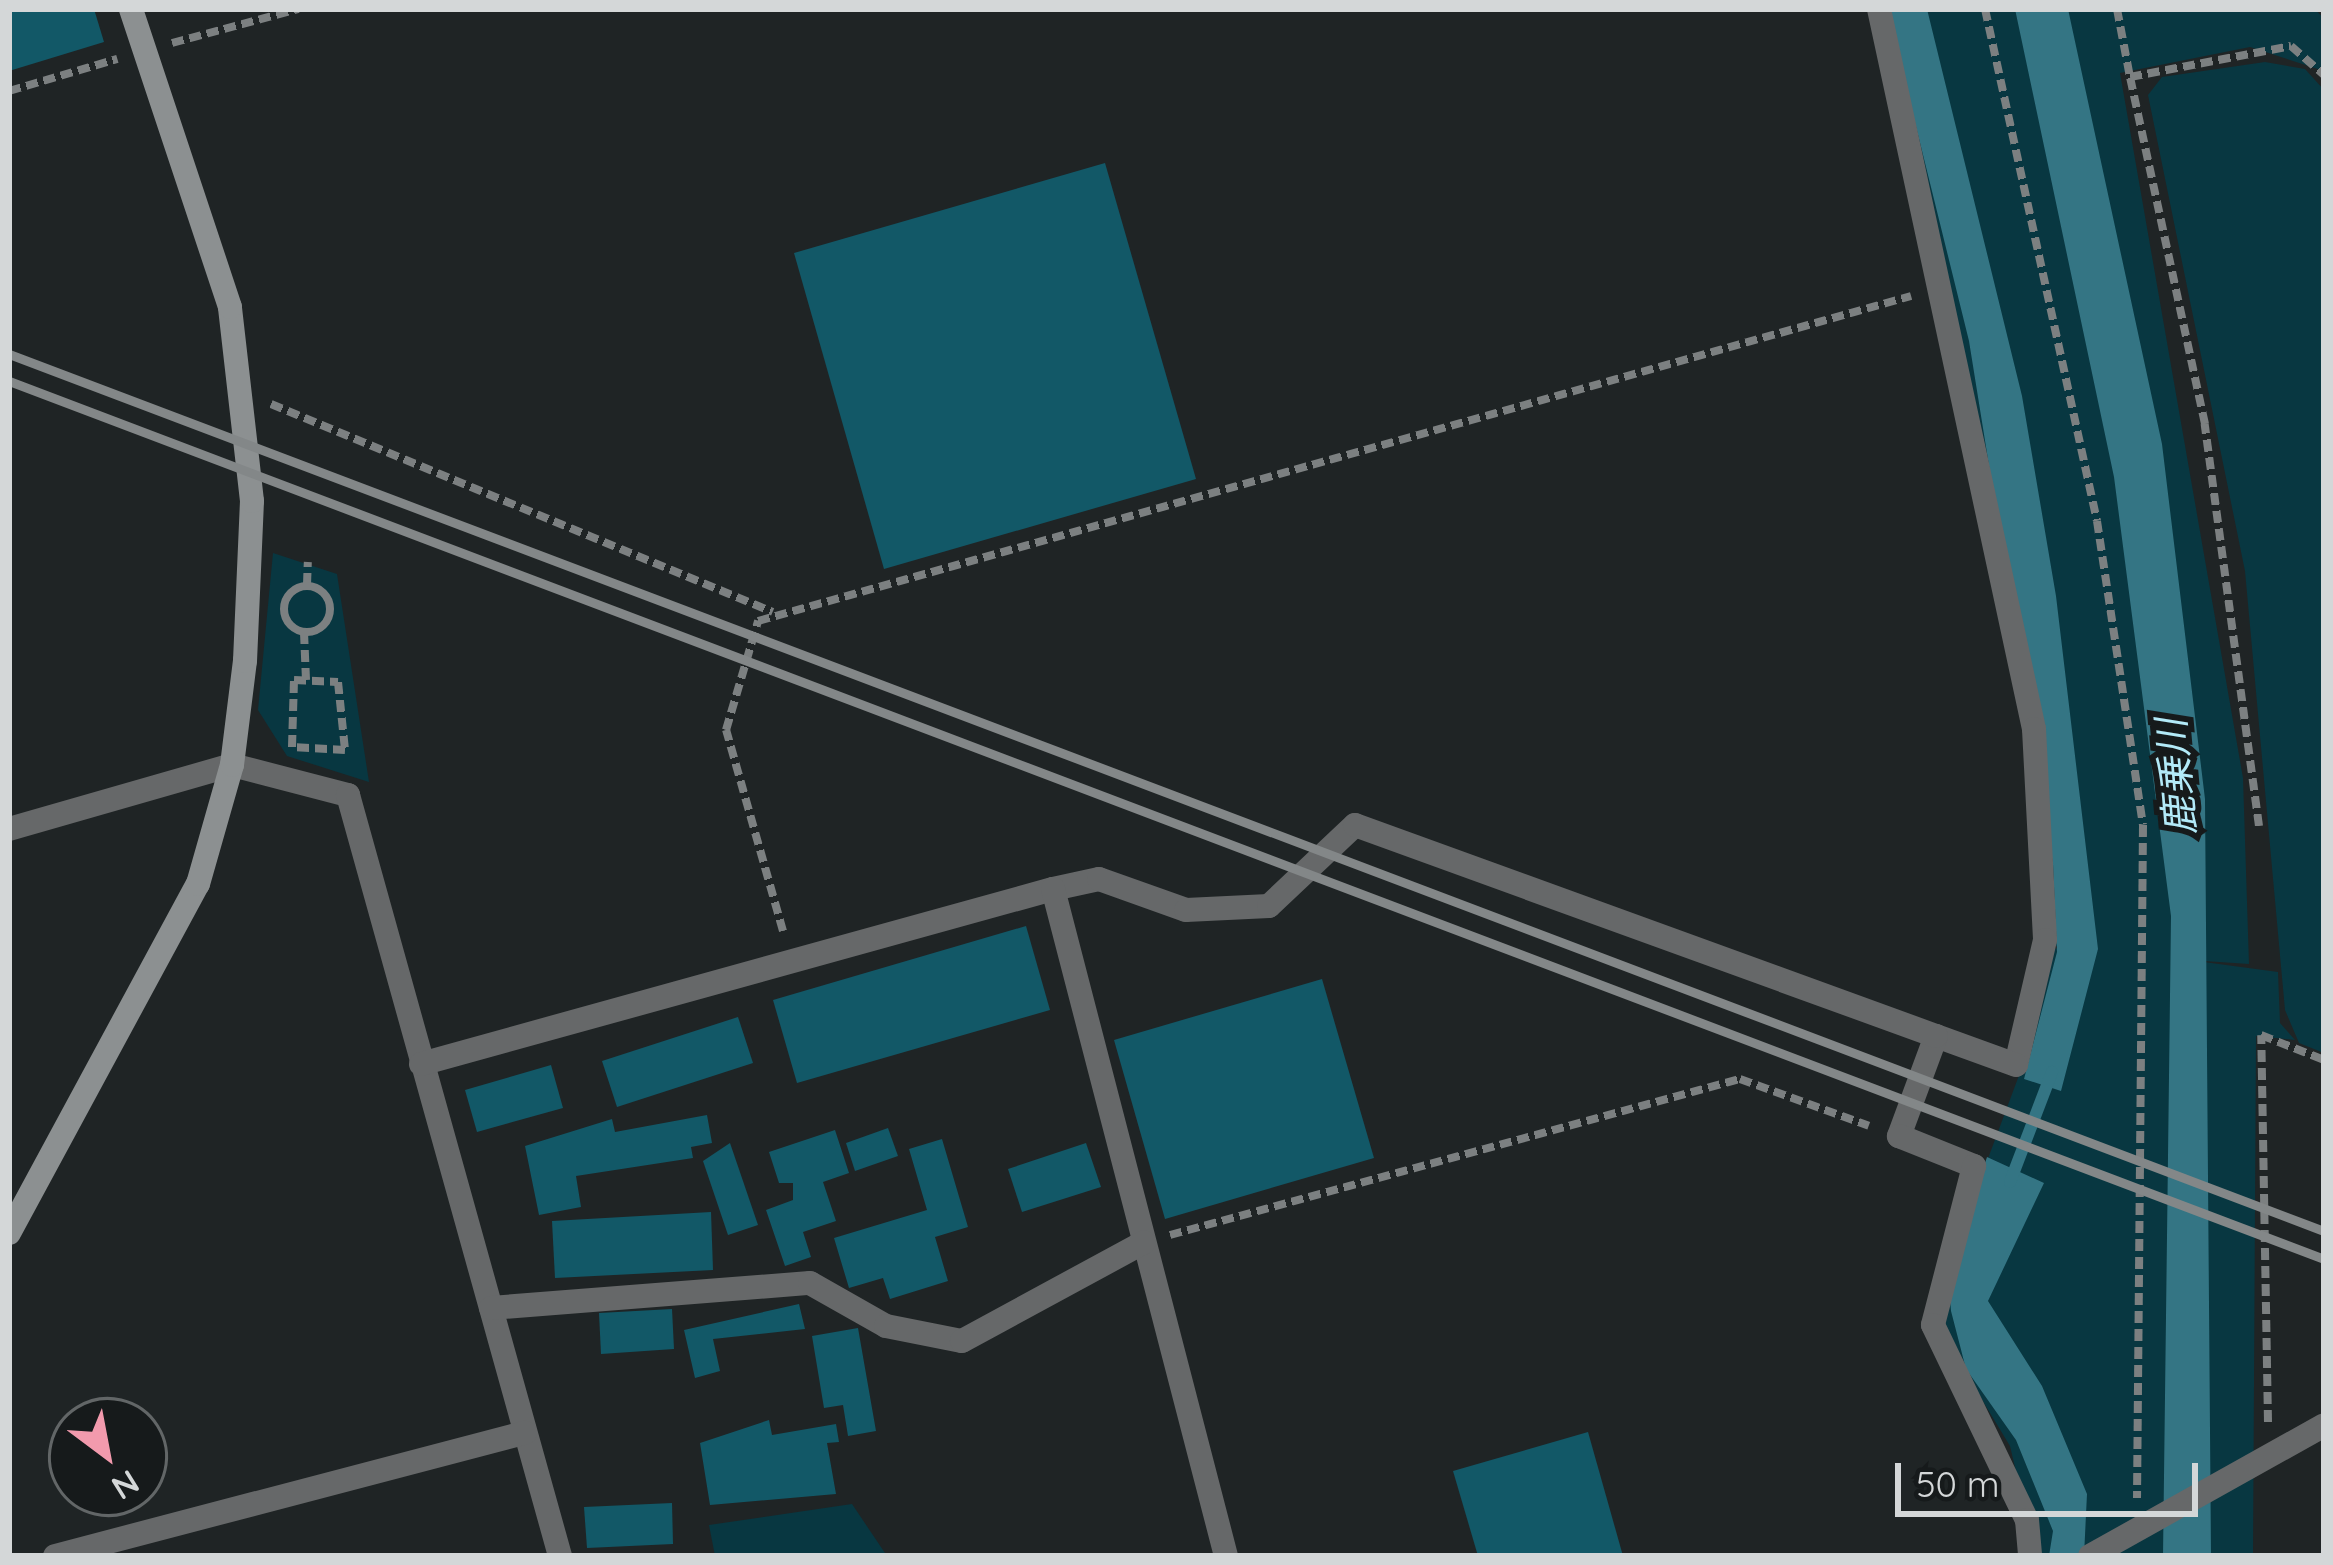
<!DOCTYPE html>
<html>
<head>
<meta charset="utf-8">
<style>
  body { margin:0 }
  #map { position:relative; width:2333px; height:1565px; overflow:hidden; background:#1f2425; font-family:Quicksand,"Noto Sans JP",sans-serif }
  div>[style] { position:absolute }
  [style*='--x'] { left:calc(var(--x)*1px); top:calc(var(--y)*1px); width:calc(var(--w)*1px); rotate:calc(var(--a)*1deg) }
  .green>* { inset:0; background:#083741 }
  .water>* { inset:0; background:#347584 }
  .stream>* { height:12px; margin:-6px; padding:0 6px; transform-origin:6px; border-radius:6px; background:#347584 }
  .building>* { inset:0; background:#125867 }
  .path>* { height:8px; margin-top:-4px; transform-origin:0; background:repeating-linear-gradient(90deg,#7c8081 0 12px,transparent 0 18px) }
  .path>.ring { margin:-4px; padding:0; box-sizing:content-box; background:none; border:8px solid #7c8081; border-radius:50% }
  .street>* { height:24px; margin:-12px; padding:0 12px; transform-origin:12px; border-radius:12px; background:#666869 }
  .secondary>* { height:24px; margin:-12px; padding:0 12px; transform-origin:12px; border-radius:12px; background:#8c9091 }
  .rail>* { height:9px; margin:-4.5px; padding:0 4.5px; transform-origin:4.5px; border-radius:4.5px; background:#838788 }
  span { translate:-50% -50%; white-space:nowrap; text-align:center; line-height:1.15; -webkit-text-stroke:12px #161a1b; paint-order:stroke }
  .water-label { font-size:39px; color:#b3eaf8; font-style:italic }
  .frame { position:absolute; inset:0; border:12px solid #d4d7d8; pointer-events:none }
  .north { position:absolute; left:48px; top:1397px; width:120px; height:120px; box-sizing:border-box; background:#161a1b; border:3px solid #626667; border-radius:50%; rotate:148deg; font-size:33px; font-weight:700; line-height:48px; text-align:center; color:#d4d7d8 }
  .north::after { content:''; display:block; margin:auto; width:42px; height:54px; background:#f29aad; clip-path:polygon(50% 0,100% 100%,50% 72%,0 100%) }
  .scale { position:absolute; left:1895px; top:1463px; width:303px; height:54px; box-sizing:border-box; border:6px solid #d4d7d8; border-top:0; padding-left:15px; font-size:36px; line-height:42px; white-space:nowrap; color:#d4d7d8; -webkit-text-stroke:9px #161a1b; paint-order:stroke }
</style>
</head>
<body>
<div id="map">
  <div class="green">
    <i style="clip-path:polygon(1884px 9px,2315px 9px,2324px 19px,2324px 71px,2250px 47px,2120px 73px,2243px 778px,2249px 964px,2189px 960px,2278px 972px,2280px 1023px,2295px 1040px,2256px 1036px,2253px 1556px,2036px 1556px,2010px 1446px,1944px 1337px,1949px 1263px,2021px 1070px,2048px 948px,2100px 951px,2048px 945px,2039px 783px)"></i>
    <i style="clip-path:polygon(2265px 62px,2305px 69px,2324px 90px,2324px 1053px,2299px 1043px,2285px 1010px,2245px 571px,2148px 95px,2162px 77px)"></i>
    <i style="clip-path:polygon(273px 553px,337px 574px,369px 782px,287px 756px,258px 710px)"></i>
    <i style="clip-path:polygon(852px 1504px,887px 1556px,715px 1556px,709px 1525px)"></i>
  </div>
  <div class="water">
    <i style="clip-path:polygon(1887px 9px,1927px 9px,2022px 396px,2056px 596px,2098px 949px,2061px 1091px,2024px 1079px,2057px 952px,2053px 864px,1969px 341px)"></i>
    <i style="clip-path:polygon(2015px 9px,2068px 9px,2162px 444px,2205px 799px,2211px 1556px,2163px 1556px,2171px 916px,2114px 477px)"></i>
    <i style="clip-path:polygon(1987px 1157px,2044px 1183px,1988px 1301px,2042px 1386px,2087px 1494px,2084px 1556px,2049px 1556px,2053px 1531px,2016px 1440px,1966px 1369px,1951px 1311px,1948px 1275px)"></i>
  </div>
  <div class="stream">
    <i style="--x:2010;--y:1182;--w:118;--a:-69.1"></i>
  </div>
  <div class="building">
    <i style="clip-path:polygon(9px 9px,94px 9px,104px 42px,9px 71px)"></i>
    <i style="clip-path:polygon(1105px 163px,1196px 479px,884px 569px,794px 253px)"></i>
    <i style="clip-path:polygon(1026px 926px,1050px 1010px,797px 1083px,773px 1000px)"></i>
    <i style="clip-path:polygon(1322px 979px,1374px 1158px,1165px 1219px,1114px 1040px)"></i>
    <i style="clip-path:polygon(738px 1017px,753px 1063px,617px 1107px,602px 1061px)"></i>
    <i style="clip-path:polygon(551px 1065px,563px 1108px,477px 1132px,465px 1090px)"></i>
    <i style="clip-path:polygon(707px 1115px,712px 1143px,691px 1147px,693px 1158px,576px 1176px,581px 1207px,539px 1215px,525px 1146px,612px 1119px,615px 1132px)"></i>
    <i style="clip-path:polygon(888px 1128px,898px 1156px,855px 1171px,846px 1143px)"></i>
    <i style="clip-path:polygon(835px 1130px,849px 1173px,823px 1182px,836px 1221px,803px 1232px,811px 1257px,785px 1266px,766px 1210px,793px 1200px,793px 1183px,779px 1183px,769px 1152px)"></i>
    <i style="clip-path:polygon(942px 1139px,968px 1227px,935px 1237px,948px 1281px,890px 1299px,883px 1278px,849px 1288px,834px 1238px,927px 1210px,909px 1149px)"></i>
    <i style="clip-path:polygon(730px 1143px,758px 1225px,728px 1235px,703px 1161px)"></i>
    <i style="clip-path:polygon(1086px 1143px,1101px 1187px,1022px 1212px,1008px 1169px)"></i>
    <i style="clip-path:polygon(711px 1212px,713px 1270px,555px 1278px,552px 1221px)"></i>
    <i style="clip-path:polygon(799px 1304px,805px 1329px,713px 1339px,720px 1371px,695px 1378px,684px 1330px)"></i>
    <i style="clip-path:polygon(672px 1309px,674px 1349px,601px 1354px,599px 1313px)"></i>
    <i style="clip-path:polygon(858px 1328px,876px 1431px,848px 1436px,843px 1405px,824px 1408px,812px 1336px)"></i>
    <i style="clip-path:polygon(769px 1420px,772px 1435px,836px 1424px,839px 1442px,827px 1443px,836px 1494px,710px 1505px,700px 1443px)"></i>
    <i style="clip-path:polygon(1588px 1432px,1623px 1556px,1478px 1556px,1453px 1471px)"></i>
    <i style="clip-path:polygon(672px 1503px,673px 1544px,587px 1548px,584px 1507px)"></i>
  </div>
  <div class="path">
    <i style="--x:1985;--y:9;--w:524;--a:77.66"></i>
    <i style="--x:2097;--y:521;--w:307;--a:81.4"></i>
    <i style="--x:2143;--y:825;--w:673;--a:90.51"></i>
    <i style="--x:2117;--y:9;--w:69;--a:79.2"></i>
    <i style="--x:172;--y:43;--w:131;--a:-15.1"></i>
    <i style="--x:9;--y:91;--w:113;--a:-16.5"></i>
    <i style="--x:271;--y:404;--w:543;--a:22.51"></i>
    <i style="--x:307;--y:585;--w:23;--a:-88"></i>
    <i class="ring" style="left:284px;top:586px;width:38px;height:38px"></i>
    <i style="--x:304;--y:632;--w:48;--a:87.6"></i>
    <i style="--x:294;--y:680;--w:44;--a:2.6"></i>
    <i style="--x:338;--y:682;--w:68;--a:84.1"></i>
    <i style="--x:345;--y:750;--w:53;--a:-176.8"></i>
    <i style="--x:292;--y:747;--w:67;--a:-88.3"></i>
    <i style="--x:2259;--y:826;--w:406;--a:-97.7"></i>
    <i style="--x:2205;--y:424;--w:355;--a:-102.2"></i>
    <i style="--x:2130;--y:77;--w:164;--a:-10.9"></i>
    <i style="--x:2291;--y:46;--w:44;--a:41.3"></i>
    <i style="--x:783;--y:931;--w:209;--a:-105.8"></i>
    <i style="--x:726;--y:730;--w:114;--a:-73.6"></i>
    <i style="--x:758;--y:621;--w:1198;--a:-15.74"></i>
    <i style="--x:1170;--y:1235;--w:591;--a:-15.31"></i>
    <i style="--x:1740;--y:1079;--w:137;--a:20"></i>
    <i style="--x:2268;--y:1422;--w:387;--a:-91"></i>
    <i style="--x:2261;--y:1035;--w:68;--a:21.6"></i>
  </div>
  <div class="street">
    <i style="--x:1879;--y:9;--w:736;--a:77.85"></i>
    <i style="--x:2034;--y:729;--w:211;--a:87"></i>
    <i style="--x:2045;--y:940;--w:128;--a:103.1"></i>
    <i style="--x:2016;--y:1065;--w:85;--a:-160.1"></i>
    <i style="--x:1936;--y:1036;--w:107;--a:110.3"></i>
    <i style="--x:1899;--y:1136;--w:81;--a:21.8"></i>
    <i style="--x:1974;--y:1166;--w:164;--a:104.5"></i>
    <i style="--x:1933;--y:1325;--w:216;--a:64.3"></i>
    <i style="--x:2027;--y:1520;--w:36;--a:85"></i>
    <i style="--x:9;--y:829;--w:232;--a:-16"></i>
    <i style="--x:232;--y:765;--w:120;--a:14.5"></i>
    <i style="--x:348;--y:795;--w:790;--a:74.43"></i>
    <i style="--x:1053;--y:889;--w:47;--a:-12.3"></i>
    <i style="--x:1099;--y:879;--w:92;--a:19.6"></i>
    <i style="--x:1186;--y:910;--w:83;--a:-2.8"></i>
    <i style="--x:1269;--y:906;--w:118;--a:-43.3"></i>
    <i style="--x:1355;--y:825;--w:618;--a:19.96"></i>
    <i style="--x:421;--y:1064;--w:656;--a:-15.48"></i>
    <i style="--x:1053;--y:889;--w:689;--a:75.46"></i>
    <i style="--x:491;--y:1308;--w:320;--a:-4.5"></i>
    <i style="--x:810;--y:1283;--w:87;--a:29.5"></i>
    <i style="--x:886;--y:1326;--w:77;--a:11.2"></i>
    <i style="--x:962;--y:1341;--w:207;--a:-28.5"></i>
    <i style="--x:55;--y:1556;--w:486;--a:-14.7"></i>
    <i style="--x:2090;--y:1556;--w:268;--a:-29.2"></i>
  </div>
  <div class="secondary">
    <i style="--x:9;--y:1233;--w:397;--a:-61.6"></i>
    <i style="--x:198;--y:884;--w:124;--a:-74.1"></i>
    <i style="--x:232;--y:765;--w:105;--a:-82.9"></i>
    <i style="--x:245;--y:661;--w:160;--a:-87.5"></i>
    <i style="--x:252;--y:501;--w:195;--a:-96.5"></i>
    <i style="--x:230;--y:307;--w:314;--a:-108.4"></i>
  </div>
  <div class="rail">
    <i style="--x:9;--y:354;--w:2476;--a:20.75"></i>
    <i style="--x:9;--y:381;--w:2476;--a:20.77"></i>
  </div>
  <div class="water-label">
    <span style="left:2176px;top:777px;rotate:-95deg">鹿乗川</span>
  </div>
  <div class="frame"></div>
  <div class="north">N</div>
  <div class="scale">50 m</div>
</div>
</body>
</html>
